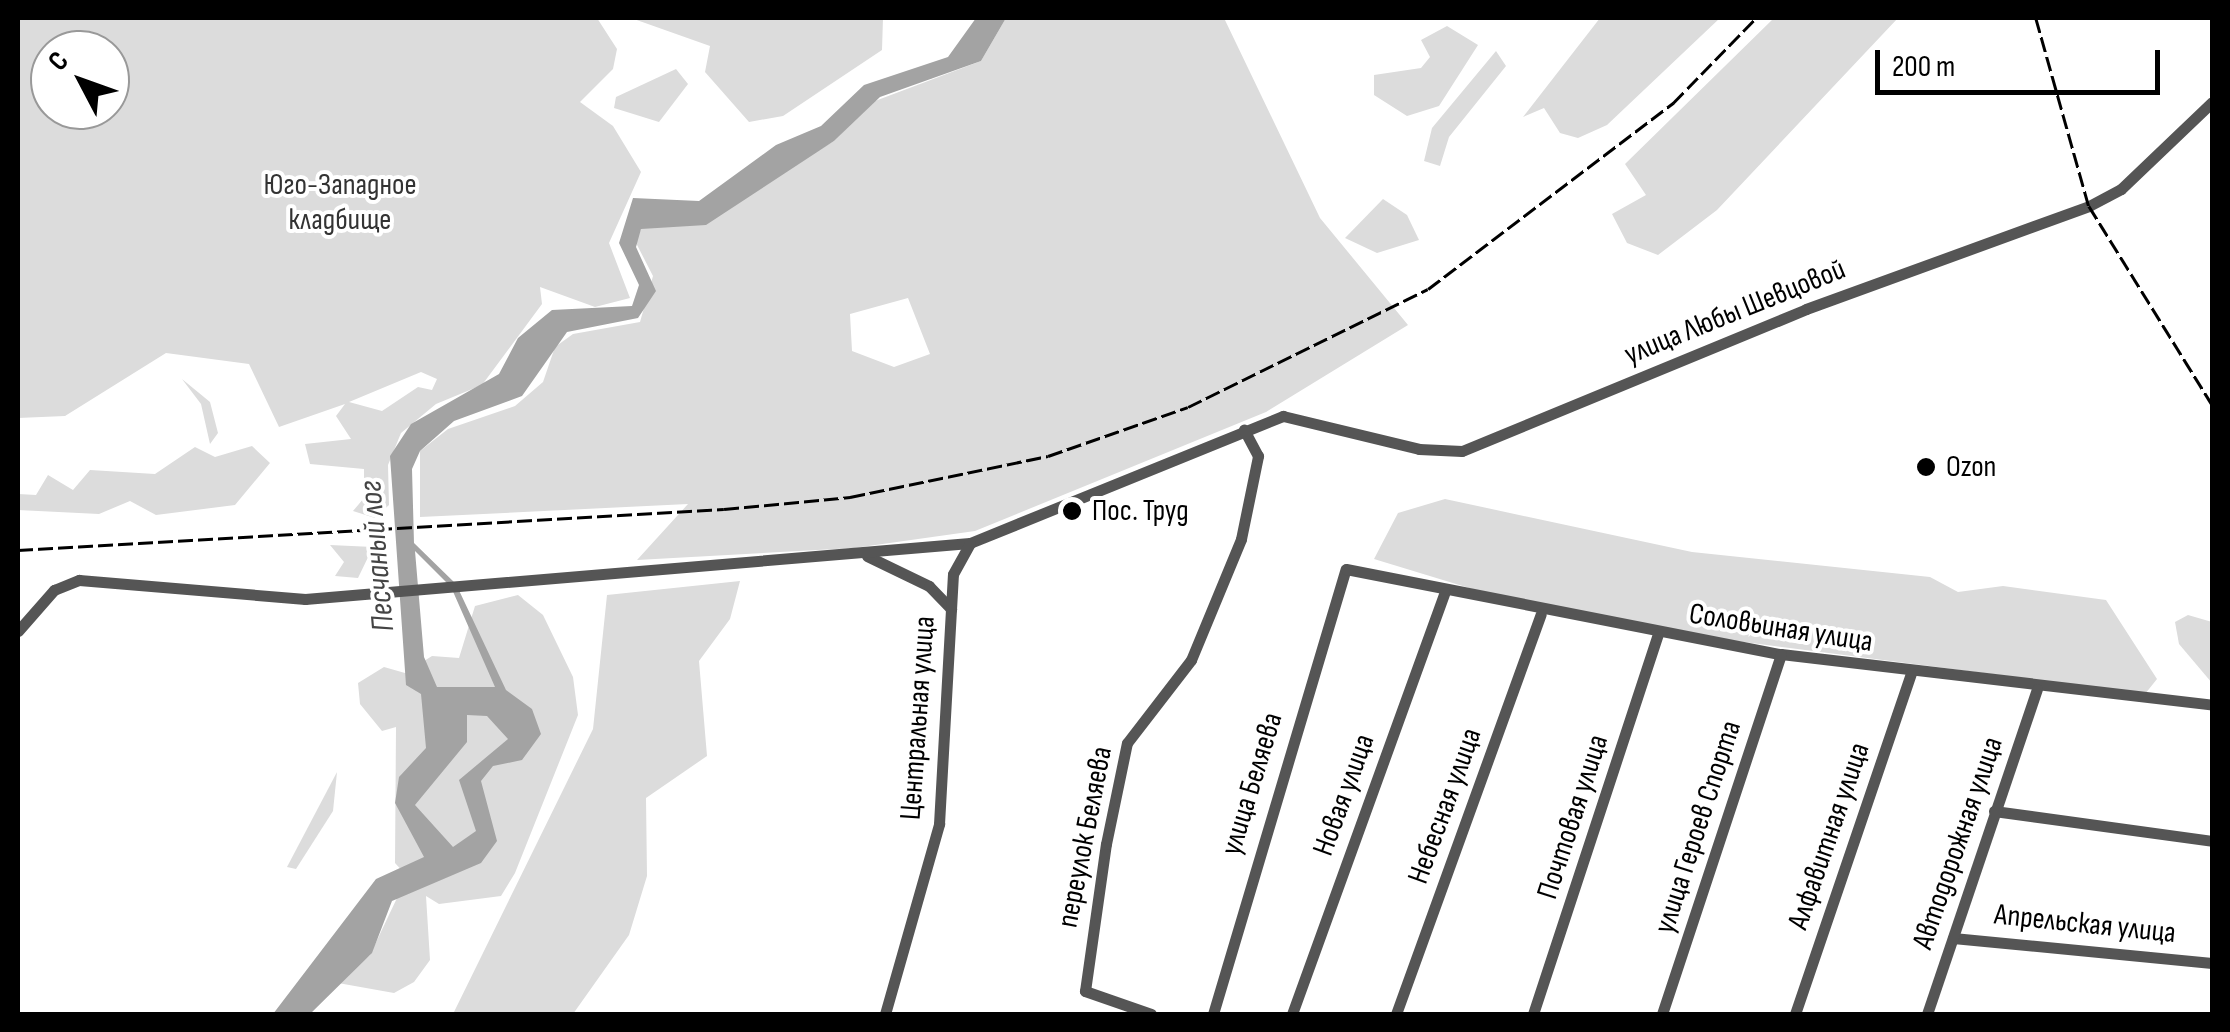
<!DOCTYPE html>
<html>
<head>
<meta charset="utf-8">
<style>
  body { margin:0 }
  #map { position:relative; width:2230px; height:1032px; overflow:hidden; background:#fff; font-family:"Sofia Sans Condensed",sans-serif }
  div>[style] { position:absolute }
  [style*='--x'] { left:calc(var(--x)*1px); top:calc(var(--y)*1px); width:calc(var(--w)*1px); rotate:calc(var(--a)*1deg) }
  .green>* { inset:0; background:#dcdcdc }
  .water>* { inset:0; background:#a3a3a3 }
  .minor>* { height:11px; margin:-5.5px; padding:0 5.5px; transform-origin:5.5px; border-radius:5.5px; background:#555 }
  .rail>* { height:2.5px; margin-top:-1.25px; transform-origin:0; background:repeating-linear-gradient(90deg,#000 0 15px,transparent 0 20px) }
  .dots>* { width:28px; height:28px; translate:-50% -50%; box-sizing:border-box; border:5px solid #fff; border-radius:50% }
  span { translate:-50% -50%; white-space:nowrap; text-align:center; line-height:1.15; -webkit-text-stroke:8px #fff; paint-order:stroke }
  .park-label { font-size:30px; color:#333 }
  .street-label { font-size:30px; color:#000 }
  .poi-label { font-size:30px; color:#000 }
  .left { translate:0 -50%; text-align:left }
  .water-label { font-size:32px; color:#444; font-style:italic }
  .frame { position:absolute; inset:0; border:20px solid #000; pointer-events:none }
  .north { position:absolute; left:30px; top:30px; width:100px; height:100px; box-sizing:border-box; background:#fff; border:2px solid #999; border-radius:50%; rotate:311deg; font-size:28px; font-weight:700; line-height:40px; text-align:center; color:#000 }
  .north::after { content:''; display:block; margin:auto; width:35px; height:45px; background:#000; clip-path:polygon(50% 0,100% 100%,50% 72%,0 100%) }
  .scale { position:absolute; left:1875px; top:50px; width:285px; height:45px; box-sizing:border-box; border:5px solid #000; border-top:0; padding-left:12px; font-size:30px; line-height:35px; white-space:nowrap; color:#000; -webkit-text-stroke:8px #fff; paint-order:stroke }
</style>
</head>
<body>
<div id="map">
  <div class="green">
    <i style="clip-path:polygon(evenodd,18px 18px,597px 18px,617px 49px,613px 69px,580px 102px,613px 126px,641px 172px,609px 243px,630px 298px,595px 307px,540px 287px,542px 304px,482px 385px,436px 404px,401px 433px,388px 465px,389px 505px,375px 518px,353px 511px,364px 498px,364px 469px,310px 464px,305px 444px,351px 439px,336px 416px,345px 404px,279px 427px,249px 364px,166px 353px,65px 416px,18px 418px,18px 18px,50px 50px,110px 50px,110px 110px,50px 110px,50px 50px,18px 18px,421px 372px,437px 379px,432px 390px,418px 387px,382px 411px,349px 402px,421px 372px)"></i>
    <i style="clip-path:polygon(631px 18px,883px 18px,882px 50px,783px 116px,749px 122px,705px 72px,710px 46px)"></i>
    <i style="clip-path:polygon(evenodd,1006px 18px,1224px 18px,1320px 218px,1408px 325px,1266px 412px,975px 531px,854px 548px,637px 560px,688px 504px,420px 517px,420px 451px,448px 429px,515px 406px,543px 382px,555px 347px,573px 334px,640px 322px,653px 276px,635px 241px,641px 229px,783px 172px,834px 141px,875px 101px,981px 61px,1006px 18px,908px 298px,930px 354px,894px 367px,852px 351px,850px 314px,908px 298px)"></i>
    <i style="clip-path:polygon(1600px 18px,1720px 18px,1607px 125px,1578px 138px,1560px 133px,1544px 108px,1523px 117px)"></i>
    <i style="clip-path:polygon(1774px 18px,1898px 18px,1717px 210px,1658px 255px,1627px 243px,1612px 214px,1646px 195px,1625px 164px)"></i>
    <i style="clip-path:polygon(1447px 26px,1478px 45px,1439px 106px,1407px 116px,1374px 95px,1374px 75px,1421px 68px,1430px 57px,1421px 40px)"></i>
    <i style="clip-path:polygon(1496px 51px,1506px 66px,1449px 137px,1440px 166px,1424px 161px,1432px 128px)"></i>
    <i style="clip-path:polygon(676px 69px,688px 84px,659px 122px,614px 108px,616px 97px)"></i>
    <i style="clip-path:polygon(1383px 199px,1407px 215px,1419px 240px,1377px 253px,1345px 238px)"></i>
    <i style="clip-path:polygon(182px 379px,210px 402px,218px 433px,210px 444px,201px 404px)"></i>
    <i style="clip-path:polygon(252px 446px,270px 463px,235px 505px,156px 515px,130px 501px,99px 514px,18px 510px,18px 494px,36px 495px,48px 475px,73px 490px,90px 470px,155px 474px,195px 447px,215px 457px)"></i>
    <i style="clip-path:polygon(1445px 499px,1692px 552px,1930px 577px,1958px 592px,2003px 586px,2106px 600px,2157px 679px,2145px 694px,1721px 639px,1502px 598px,1374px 559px,1398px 513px)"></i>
    <i style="clip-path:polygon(330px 545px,373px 547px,358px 578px,335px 576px,344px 562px)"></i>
    <i style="clip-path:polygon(740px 581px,730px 619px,699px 661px,707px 756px,646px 798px,647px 876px,629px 935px,573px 1014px,453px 1014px,593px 729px,607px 595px)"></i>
    <i style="clip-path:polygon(518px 595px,543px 615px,573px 677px,578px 715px,515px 873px,501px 896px,439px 904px,426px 896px,430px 960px,414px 982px,394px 993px,338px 983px,370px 955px,397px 898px,417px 887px,395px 863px,396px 727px,382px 731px,360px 704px,358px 683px,384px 667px,405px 673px,432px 656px,459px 658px,475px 606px)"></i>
    <i style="clip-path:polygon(2188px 615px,2212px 622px,2212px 683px,2179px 644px,2175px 622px)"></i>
    <i style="clip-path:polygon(337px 772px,333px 811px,296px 869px,287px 867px)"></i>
  </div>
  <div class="water">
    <i style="clip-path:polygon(evenodd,976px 18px,1006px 18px,981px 61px,880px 97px,834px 141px,706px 225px,641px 229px,636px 247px,656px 291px,638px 318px,567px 332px,522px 396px,454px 421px,420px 451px,412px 469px,414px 543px,456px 584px,506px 690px,532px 709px,541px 734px,522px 760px,493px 766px,481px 781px,497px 841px,481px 863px,392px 901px,372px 953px,310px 1014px,273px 1014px,376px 879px,424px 857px,395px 803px,399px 777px,426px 748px,421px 694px,406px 685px,390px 456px,411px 424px,499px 374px,518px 338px,552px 310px,632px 306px,639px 285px,619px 243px,633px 198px,699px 201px,776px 145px,821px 126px,864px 85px,948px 57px,976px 18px,415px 551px,451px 587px,495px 687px,437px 687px,424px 657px,415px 551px,976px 18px,467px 715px,487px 716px,508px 739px,459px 780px,476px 831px,453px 847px,415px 805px,467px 742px,467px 715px)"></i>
  </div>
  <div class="minor">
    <i style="--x:867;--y:556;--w:69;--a:25.8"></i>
    <i style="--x:929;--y:586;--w:32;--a:46"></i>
    <i style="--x:18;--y:631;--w:55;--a:-48.7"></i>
    <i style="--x:54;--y:590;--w:27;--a:-22"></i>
    <i style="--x:79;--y:580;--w:227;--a:4.8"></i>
    <i style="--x:305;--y:599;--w:667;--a:-4.81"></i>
    <i style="--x:970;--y:543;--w:338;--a:-22.1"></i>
    <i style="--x:1283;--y:416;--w:140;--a:13.6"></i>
    <i style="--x:1419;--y:449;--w:43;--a:2.7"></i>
    <i style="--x:1462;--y:451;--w:372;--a:-22.4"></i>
    <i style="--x:1806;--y:309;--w:301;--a:-20"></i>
    <i style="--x:2089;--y:206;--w:36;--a:-28"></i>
    <i style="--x:2121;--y:189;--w:126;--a:-43.7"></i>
    <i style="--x:1994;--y:811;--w:220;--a:7.8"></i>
    <i style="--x:1953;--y:938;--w:260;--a:5.5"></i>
    <i style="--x:885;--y:1014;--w:198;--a:-74.1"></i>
    <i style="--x:939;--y:824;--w:250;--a:-86.8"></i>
    <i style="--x:953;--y:574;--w:35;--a:-61"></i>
    <i style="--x:1151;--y:1014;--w:70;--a:-160.8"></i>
    <i style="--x:1085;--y:991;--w:148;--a:-81.9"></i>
    <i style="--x:1106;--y:844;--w:103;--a:-78.3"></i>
    <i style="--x:1127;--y:743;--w:105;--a:-52.4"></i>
    <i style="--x:1191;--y:660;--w:131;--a:-67.5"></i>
    <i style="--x:1241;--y:539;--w:85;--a:-78.4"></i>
    <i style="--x:1258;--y:456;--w:30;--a:-118"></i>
    <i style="--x:1213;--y:1014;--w:464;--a:-73.4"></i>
    <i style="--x:1346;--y:569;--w:443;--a:11.1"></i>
    <i style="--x:1781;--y:654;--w:434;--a:6.7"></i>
    <i style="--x:1292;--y:1014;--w:448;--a:-70.1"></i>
    <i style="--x:1396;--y:1014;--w:425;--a:-70.1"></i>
    <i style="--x:1533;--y:1014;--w:400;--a:-71.8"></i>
    <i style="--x:1662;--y:1014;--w:379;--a:-71.7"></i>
    <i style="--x:1795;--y:1014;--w:360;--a:-71.2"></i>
    <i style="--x:1927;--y:1014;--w:343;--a:-71.3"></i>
  </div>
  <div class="rail">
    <i style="--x:2036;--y:18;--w:195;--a:74.3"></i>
    <i style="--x:2089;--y:206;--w:233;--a:58.2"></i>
    <i style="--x:18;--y:550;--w:707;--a:-3.32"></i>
    <i style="--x:724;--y:509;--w:127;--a:-5.4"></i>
    <i style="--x:850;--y:497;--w:202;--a:-11.7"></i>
    <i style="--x:1048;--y:456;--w:148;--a:-19.3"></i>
    <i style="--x:1188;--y:407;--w:267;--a:-26.2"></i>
    <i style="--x:1428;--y:289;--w:308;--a:-37.2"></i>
    <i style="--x:1673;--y:103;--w:119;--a:-45.7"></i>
  </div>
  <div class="dots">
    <i style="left:1926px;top:467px;background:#000"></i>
    <i style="left:1072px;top:511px;background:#000"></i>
  </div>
  <div class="park-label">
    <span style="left:340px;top:202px">Юго-Западное<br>кладбище</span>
  </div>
  <div class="street-label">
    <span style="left:1735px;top:312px;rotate:-22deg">улица Любы Шевцовой</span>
    <span style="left:1781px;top:628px;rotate:9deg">Соловьиная улица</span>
    <span style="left:918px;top:718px;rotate:-86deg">Центральная улица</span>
    <span style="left:1252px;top:784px;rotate:-73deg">улица Беляева</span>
    <span style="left:1344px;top:795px;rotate:-70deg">Новая улица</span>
    <span style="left:1445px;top:806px;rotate:-70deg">Небесная улица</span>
    <span style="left:1573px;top:817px;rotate:-72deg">Почтовая улица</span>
    <span style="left:1698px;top:827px;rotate:-72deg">улица Героев Спорта</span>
    <span style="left:1829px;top:836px;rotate:-71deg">Алфавитная улица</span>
    <span style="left:1085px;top:837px;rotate:-79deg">переулок Беляева</span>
    <span style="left:1958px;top:843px;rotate:-71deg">Автодорожная улица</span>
    <span style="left:2085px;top:924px;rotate:6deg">Апрельская улица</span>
  </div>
  <div class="poi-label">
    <span class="left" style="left:1946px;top:467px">Ozon</span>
    <span class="left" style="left:1092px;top:511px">Пос. Труд</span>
  </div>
  <div class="water-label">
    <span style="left:378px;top:556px;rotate:-95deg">Песчаный лог</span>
  </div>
  <div class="frame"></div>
  <div class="north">С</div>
  <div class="scale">200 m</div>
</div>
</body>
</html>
